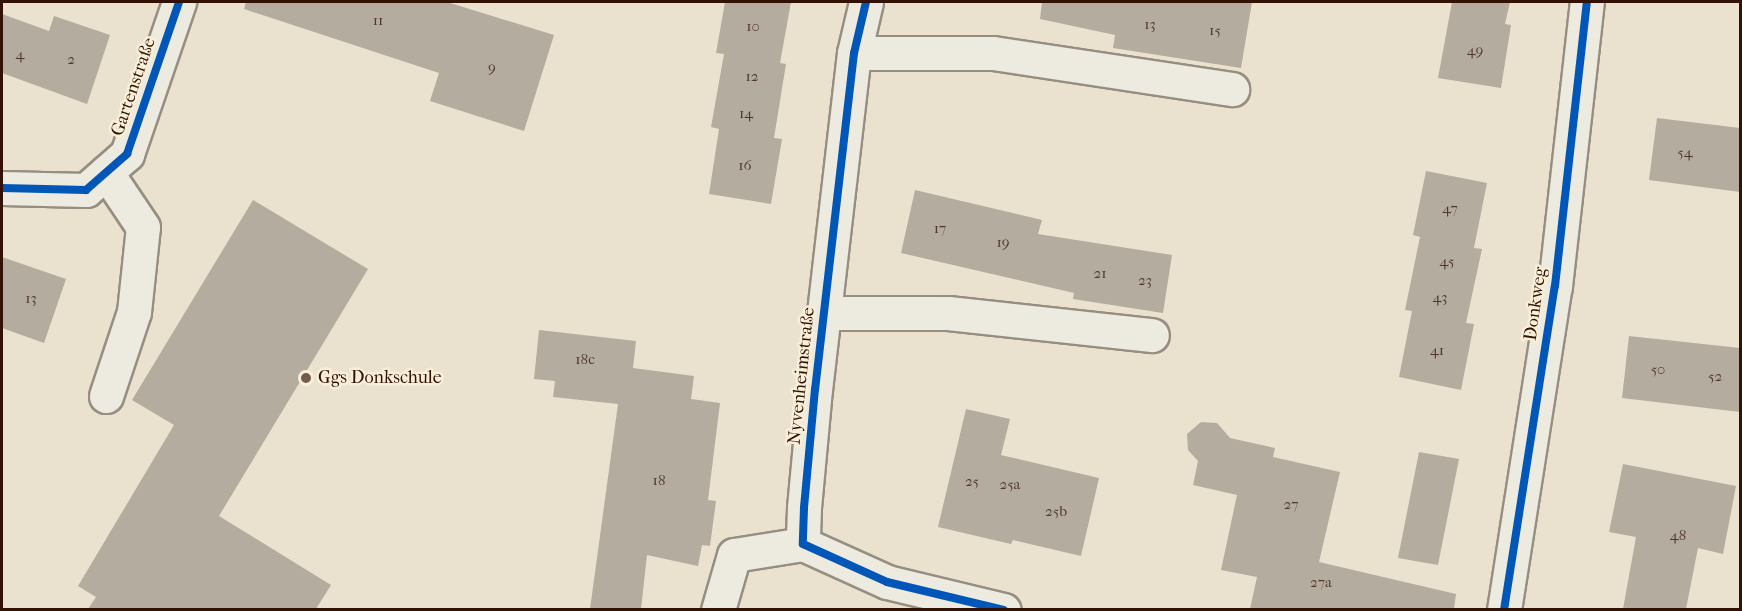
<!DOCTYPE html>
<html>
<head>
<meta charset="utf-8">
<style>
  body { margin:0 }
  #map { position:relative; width:1742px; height:611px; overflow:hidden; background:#eae2cf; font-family:"IM FELL French Canon",serif }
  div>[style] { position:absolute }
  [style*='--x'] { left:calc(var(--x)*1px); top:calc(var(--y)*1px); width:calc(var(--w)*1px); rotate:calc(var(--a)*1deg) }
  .building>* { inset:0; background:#b4ac9f }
  .roads { filter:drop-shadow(2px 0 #978e82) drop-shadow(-2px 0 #978e82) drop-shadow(0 2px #978e82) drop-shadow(0 -2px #978e82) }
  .minor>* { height:33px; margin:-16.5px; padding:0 16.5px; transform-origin:16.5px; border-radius:16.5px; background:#edeae0 }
  .cycleway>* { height:8px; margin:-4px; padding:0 4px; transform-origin:4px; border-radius:4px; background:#0057b8 }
  .dots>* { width:16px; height:16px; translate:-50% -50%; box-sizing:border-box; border:3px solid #f9efd8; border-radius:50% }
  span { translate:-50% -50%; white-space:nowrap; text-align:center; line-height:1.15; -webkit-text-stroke:5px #f9efd8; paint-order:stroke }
  .number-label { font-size:15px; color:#52382b }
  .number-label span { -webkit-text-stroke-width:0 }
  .street-label { font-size:18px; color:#311204 }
  .poi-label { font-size:18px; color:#311204 }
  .left { translate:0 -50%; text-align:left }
  .frame { position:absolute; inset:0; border:3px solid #311204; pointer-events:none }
</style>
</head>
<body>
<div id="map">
  <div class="building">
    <i style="clip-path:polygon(246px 2px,447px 2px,554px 35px,524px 131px,430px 101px,439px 73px,244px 9px)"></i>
    <i style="clip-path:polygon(725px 2px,791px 2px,780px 63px,786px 64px,774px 138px,782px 139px,771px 204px,709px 194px,719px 129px,711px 127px,724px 54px,716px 53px)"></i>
    <i style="clip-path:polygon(1042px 2px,1252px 2px,1241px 68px,1113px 48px,1115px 35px,1040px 19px)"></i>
    <i style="clip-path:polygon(1452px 2px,1510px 2px,1505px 24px,1511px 25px,1501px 88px,1438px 78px)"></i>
    <i style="clip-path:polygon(2px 14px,49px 31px,54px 16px,110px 35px,87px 104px,2px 73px)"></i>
    <i style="clip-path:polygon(1657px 118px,1740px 128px,1740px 192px,1649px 180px)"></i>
    <i style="clip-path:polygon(1426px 171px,1487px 183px,1474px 248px,1482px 249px,1466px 323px,1474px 324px,1461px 390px,1399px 377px,1412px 311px,1405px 310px,1420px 237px,1413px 235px)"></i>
    <i style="clip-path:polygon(915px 190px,1042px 220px,1038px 234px,1172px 255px,1163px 313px,1073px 299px,1074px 293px,901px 253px)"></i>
    <i style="clip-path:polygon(253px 200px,368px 269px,219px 516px,331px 585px,316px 609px,88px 609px,96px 597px,78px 586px,174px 425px,132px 400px)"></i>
    <i style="clip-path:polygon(2px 257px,66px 279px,44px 343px,2px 328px)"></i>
    <i style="clip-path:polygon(539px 330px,636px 341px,633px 368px,694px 376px,691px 399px,720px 403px,708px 500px,716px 501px,710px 546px,702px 545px,698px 566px,647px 555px,641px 609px,590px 609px,618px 404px,553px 397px,555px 381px,534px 379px)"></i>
    <i style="clip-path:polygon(1629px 336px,1740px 348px,1740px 412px,1622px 398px)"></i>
    <i style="clip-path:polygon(966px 409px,1010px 419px,1001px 455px,1099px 478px,1081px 556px,1013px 540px,1011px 544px,938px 527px)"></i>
    <i style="clip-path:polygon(1201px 422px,1217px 423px,1230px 438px,1275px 448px,1273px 457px,1340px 472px,1319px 562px,1456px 594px,1454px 609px,1250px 609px,1257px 577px,1221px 570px,1237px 495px,1193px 485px,1198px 461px,1188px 450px,1187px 434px)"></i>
    <i style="clip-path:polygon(1419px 452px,1459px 459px,1438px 565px,1398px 558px)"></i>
    <i style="clip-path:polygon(1623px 464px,1736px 486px,1723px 554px,1698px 548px,1686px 609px,1623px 609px,1636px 537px,1609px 532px)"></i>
  </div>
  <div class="roads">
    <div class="minor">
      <i style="--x:866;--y:2;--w:52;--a:103.2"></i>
      <i style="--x:854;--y:53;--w:338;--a:96.6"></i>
      <i style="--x:815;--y:389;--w:120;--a:95.3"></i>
      <i style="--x:804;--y:508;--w:36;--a:92"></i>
      <i style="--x:803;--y:544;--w:92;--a:24.3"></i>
      <i style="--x:887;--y:582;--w:120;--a:13.5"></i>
      <i style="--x:854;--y:53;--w:139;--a:0"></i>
      <i style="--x:993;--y:53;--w:242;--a:8.6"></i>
      <i style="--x:2;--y:188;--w:84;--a:1.4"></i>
      <i style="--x:86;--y:190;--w:55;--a:-41.3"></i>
      <i style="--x:127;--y:154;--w:161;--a:-71.1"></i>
      <i style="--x:824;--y:313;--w:124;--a:0"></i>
      <i style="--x:948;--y:313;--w:205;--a:6.2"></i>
      <i style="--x:106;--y:396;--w:89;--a:-71.6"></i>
      <i style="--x:134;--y:312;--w:85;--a:-84"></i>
      <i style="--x:143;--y:227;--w:66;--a:-123.9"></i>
      <i style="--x:718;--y:610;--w:57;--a:-73.8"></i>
      <i style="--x:734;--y:555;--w:70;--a:-9.1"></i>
      <i style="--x:1504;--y:610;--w:328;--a:-81.1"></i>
      <i style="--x:1555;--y:286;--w:286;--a:-83.6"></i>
    </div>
  </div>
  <div class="cycleway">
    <i style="--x:866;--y:2;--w:52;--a:103.2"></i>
    <i style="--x:854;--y:53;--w:338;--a:96.6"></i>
    <i style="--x:815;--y:389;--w:120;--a:95.3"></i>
    <i style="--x:804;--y:508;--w:36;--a:92"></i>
    <i style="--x:803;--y:544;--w:92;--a:24.3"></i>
    <i style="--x:887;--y:582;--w:120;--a:13.5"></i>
    <i style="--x:2;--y:188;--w:84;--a:1.4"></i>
    <i style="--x:86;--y:190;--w:55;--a:-41.3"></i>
    <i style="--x:127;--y:154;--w:161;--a:-71.1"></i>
    <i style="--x:1504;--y:610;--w:328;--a:-81.1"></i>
    <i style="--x:1555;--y:286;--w:286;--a:-83.6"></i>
  </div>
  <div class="dots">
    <i style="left:306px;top:378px;background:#725b4b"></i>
  </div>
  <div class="number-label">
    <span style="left:378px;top:21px">11</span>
    <span style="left:1150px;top:25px">13</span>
    <span style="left:753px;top:27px">10</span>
    <span style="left:1215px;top:31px">15</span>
    <span style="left:1475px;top:51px">49</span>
    <span style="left:20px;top:55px">4</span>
    <span style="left:71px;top:60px">2</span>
    <span style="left:492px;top:68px">9</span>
    <span style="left:752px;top:77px">12</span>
    <span style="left:746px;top:114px">14</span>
    <span style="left:1685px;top:153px">54</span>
    <span style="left:745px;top:166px">16</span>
    <span style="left:1450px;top:209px">47</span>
    <span style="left:940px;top:229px">17</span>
    <span style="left:1003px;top:243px">19</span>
    <span style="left:1447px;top:262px">45</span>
    <span style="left:1100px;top:274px">21</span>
    <span style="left:1145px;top:281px">23</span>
    <span style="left:1440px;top:298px">43</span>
    <span style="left:31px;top:299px">13</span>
    <span style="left:1437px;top:351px">41</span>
    <span style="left:585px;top:360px">18c</span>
    <span style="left:1658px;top:370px">50</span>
    <span style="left:1715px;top:377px">52</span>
    <span style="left:659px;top:481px">18</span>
    <span style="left:972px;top:482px">25</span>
    <span style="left:1010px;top:485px">25a</span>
    <span style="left:1291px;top:505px">27</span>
    <span style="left:1056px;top:512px">25b</span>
    <span style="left:1678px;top:536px">48</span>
    <span style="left:1321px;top:583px">27a</span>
  </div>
  <div class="street-label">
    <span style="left:134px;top:87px;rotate:-71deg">Gartenstraße</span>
    <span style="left:1536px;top:304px;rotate:-82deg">Donkweg</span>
    <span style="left:802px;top:376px;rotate:-84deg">Nyvenheimstraße</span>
  </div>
  <div class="poi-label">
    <span class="left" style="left:318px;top:378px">Ggs Donkschule</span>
  </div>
  <div class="frame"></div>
</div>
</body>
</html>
